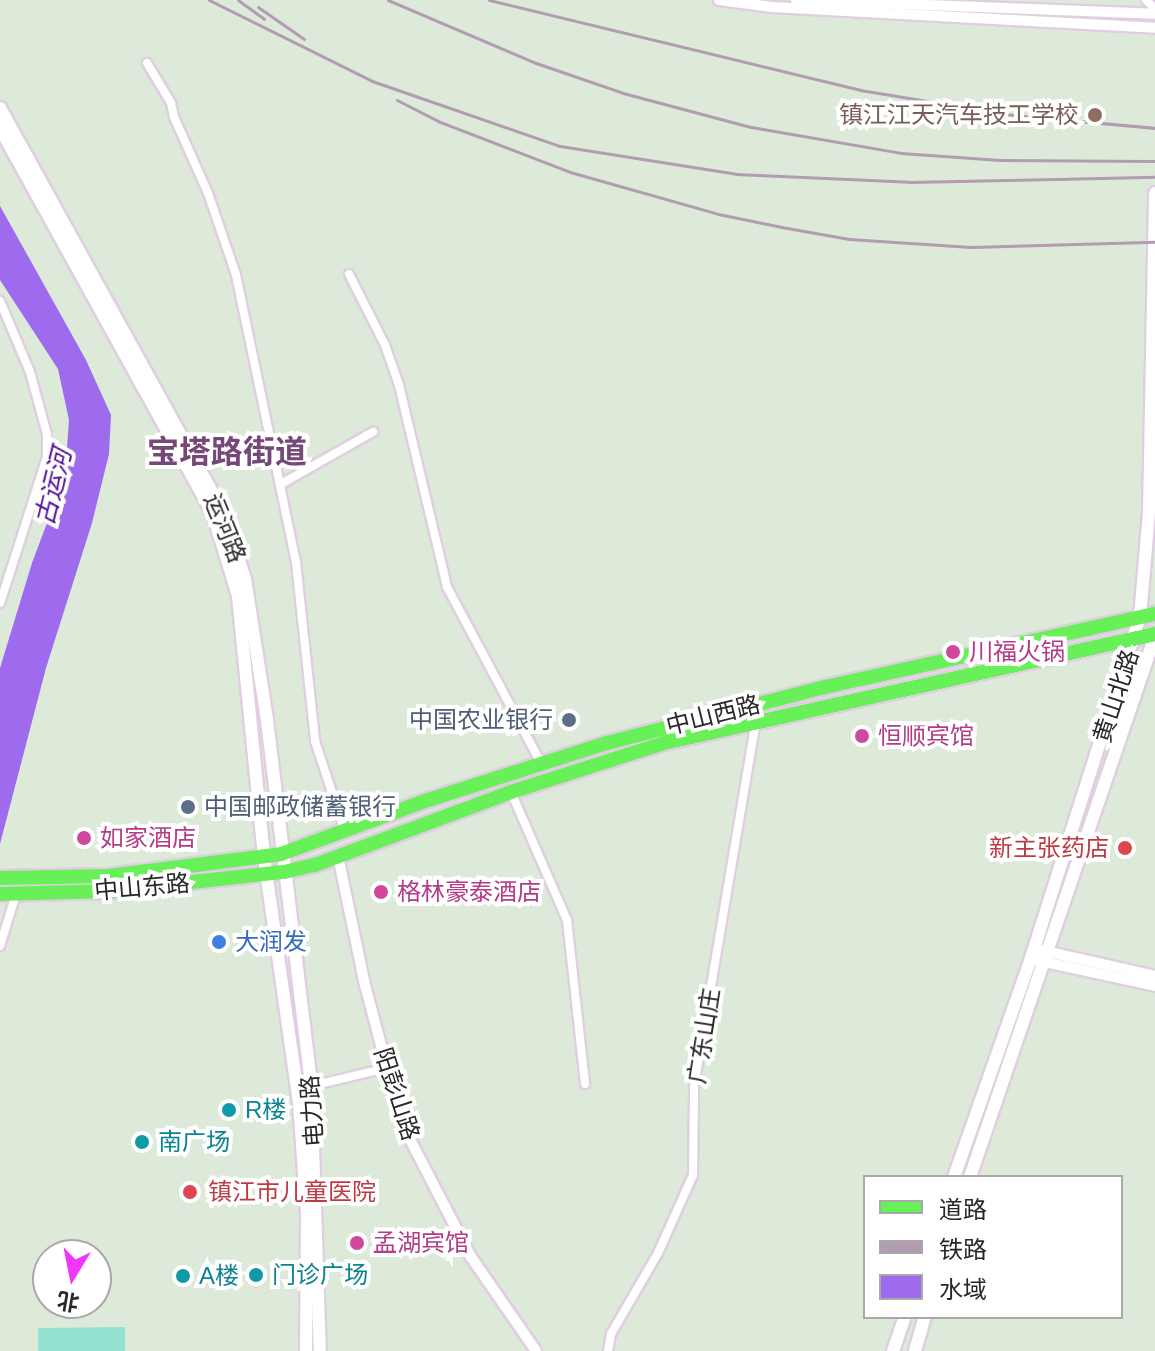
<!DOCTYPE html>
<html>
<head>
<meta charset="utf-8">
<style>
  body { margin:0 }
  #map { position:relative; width:1155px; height:1351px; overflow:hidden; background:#deead9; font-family:Helvetica,"Noto Sans SC",sans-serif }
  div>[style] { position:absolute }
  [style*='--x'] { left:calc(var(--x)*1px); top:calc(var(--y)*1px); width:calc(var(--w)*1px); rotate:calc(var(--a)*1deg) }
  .green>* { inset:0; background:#94e2d1 }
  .water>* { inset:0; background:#9e6aee }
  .roads { filter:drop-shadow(2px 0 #e0cee1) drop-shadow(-2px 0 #e0cee1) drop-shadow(0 2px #e0cee1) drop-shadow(0 -2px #e0cee1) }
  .minor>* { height:8px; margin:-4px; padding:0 4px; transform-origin:4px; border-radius:4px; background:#fff }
  .tertiary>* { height:10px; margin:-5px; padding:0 5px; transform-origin:5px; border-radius:5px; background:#fff }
  .secondary>* { height:12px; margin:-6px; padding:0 6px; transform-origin:6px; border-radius:6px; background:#fff }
  .primary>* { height:14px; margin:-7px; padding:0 7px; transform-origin:7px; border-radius:7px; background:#68f058 }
  .rail>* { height:3px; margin:-1.5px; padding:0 1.5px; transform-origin:1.5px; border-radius:1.5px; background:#b29cb2 }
  .dots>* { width:22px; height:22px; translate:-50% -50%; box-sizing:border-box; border:4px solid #fff; border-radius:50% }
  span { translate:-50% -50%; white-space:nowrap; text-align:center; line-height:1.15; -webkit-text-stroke:8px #fff; paint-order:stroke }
  .education-label { font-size:24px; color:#785e54 }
  .right { translate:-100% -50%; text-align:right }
  .street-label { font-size:24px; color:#282828 }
  .hotel-label { font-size:24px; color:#b23c85 }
  .left { translate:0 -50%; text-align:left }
  .service-label { font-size:24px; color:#4e5e75 }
  .health-label { font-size:24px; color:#be3a42 }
  .shop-label { font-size:24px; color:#366cbe }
  .culture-label { font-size:24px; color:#0d838f }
  .water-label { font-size:26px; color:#4e0d97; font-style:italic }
  .district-label { font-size:32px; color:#754878; font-weight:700 }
  .legend { position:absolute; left:863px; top:1175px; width:260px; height:144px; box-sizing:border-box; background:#fff; border:2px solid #a9a9a9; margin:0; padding:10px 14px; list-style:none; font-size:24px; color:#282828 }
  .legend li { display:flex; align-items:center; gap:16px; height:40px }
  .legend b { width:40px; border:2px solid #a9a9a9 }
  .north { position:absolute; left:32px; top:1239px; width:80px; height:80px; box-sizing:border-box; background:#fff; border:2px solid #a9a9a9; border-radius:50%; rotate:190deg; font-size:22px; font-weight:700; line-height:32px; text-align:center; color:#282828 }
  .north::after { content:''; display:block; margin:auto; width:28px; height:36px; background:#ef36fa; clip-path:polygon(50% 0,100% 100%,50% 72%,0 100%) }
</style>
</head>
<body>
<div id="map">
  <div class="green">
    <i style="clip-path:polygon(125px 1327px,125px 1351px,38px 1351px,38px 1328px)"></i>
  </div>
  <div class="water">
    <i style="clip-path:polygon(0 206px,86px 360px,111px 415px,109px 454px,92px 523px,46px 668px,0 844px,0 668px,32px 563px,65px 475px,69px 420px,58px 369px,0 280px)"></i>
  </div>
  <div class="roads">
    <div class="minor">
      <i style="--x:1146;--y:0;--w:13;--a:45"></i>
      <i style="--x:147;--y:63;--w:47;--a:59"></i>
      <i style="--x:171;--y:103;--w:14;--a:78"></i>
      <i style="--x:174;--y:117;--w:83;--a:65.9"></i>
      <i style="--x:208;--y:193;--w:87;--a:71.1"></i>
      <i style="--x:236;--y:275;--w:293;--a:78.2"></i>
      <i style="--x:296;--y:562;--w:180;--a:83.9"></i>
      <i style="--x:315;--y:741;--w:95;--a:71.6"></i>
      <i style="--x:349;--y:274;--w:80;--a:63.1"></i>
      <i style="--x:385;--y:345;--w:42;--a:70.7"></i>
      <i style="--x:399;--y:385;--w:208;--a:76.6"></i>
      <i style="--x:447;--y:587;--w:200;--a:61.9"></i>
      <i style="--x:0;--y:301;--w:77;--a:67.1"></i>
      <i style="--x:30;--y:372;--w:64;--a:74.7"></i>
      <i style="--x:47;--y:434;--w:23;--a:90"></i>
      <i style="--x:47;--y:457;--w:153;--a:107.8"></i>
      <i style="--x:281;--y:484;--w:106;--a:-29.5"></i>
      <i style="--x:511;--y:792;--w:140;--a:66.4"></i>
      <i style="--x:567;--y:920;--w:165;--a:83.7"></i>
      <i style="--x:0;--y:946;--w:54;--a:-72.9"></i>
      <i style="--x:311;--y:1086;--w:78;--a:-13.3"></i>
      <i style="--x:608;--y:1351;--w:17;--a:-80"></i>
      <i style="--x:611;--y:1334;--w:94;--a:-59.9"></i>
      <i style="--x:658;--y:1253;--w:85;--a:-65.8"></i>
      <i style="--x:693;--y:1175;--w:88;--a:-89.3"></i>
      <i style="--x:694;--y:1087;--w:389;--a:-80.4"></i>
    </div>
    <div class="tertiary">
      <i style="--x:719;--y:0;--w:53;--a:7.5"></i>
      <i style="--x:772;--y:7;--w:384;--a:3.1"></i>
      <i style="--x:796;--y:0;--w:359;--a:2.2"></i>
      <i style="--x:338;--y:856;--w:132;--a:78.2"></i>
      <i style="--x:365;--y:985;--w:144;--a:75.1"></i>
      <i style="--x:402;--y:1124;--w:150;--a:62.6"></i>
      <i style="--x:471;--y:1257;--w:114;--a:55.3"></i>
      <i style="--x:1040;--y:950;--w:118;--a:12.7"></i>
      <i style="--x:1036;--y:960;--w:122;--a:12.3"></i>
    </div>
    <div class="secondary">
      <i style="--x:0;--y:108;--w:464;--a:61.1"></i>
      <i style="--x:224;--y:514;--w:68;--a:72.1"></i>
      <i style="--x:245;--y:579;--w:143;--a:81.1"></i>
      <i style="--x:267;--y:720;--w:369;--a:83.1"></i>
      <i style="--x:311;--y:1086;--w:265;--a:88.1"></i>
      <i style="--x:0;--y:128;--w:441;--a:61.1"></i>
      <i style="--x:213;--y:514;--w:86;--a:73"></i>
      <i style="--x:238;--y:596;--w:262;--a:84.3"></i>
      <i style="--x:264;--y:857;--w:247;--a:81.9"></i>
      <i style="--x:299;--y:1102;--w:111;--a:85.9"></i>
      <i style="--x:307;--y:1213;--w:138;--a:90.4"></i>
      <i style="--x:954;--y:1177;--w:232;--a:-70.6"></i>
      <i style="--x:1031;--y:958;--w:358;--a:-72.3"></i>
      <i style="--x:1140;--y:617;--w:105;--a:-85.1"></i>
      <i style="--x:1149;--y:512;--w:319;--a:-88.9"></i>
      <i style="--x:970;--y:1177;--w:572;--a:-71.12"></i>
      <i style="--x:893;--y:1351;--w:36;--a:-71"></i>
      <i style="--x:915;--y:1351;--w:35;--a:-74"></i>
    </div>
    <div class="primary">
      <i style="--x:0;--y:878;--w:108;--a:-1.1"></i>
      <i style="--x:108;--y:876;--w:174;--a:-7.2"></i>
      <i style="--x:281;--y:854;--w:153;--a:-20.2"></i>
      <i style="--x:425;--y:801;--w:191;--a:-17.7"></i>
      <i style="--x:607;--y:743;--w:225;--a:-14.4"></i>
      <i style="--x:825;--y:687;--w:338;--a:-12.5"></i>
      <i style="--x:0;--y:894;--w:111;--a:-1.5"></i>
      <i style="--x:111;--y:891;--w:174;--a:-6.3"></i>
      <i style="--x:284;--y:872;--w:32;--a:-13"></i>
      <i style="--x:315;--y:865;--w:209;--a:-20.4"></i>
      <i style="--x:511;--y:792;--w:165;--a:-17.7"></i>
      <i style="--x:668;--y:742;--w:499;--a:-12.5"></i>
    </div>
  </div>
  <div class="rail">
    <i style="--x:209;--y:0;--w:182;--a:26.4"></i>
    <i style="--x:372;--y:81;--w:199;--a:19.1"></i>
    <i style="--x:560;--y:146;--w:178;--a:9"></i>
    <i style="--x:736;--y:174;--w:173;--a:2.6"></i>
    <i style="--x:909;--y:182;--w:246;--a:-1.2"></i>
    <i style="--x:238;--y:0;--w:32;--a:36"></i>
    <i style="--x:388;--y:0;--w:161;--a:23.1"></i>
    <i style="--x:536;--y:63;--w:92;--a:19"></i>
    <i style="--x:623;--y:93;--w:132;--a:14.9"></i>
    <i style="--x:751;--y:127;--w:152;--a:9.8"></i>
    <i style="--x:901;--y:153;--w:99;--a:4"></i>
    <i style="--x:1000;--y:160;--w:155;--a:0.4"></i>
    <i style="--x:489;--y:0;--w:382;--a:13.6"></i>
    <i style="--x:860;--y:90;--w:155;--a:9.3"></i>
    <i style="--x:1013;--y:115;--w:143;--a:5.2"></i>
    <i style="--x:258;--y:7;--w:56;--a:34.8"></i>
    <i style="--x:397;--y:100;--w:48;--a:27.1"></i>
    <i style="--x:440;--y:122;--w:139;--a:21"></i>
    <i style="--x:570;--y:172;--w:154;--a:15.8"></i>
    <i style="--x:718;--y:214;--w:70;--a:11.5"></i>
    <i style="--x:787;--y:228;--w:63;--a:10.1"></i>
    <i style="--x:849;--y:239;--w:122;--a:3.8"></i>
    <i style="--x:971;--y:247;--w:184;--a:-1.6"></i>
  </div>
  <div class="dots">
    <i style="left:1095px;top:115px;background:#8d6e63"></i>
    <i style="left:953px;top:652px;background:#d1479c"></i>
    <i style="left:569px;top:720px;background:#5c6f8a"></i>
    <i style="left:862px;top:736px;background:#d1479c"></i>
    <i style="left:188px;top:807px;background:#5c6f8a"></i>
    <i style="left:84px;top:838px;background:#d1479c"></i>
    <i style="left:1125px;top:848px;background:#e0444e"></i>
    <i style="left:381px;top:892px;background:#d1479c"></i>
    <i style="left:219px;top:942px;background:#3f7fe0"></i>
    <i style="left:229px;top:1110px;background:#0f9aa8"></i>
    <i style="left:142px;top:1142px;background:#0f9aa8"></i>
    <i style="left:190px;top:1192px;background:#e0444e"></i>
    <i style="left:357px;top:1243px;background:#d1479c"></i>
    <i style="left:256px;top:1275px;background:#0f9aa8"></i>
    <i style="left:183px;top:1276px;background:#0f9aa8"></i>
  </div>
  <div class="education-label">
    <span class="right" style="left:1079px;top:115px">镇江江天汽车技工学校</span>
  </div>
  <div class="street-label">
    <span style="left:225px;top:528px;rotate:68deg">运河路</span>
    <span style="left:1116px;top:696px;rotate:-72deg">黄山北路</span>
    <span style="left:713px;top:715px;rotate:-14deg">中山西路</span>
    <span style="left:142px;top:887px;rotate:-5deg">中山东路</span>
    <span style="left:704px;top:1036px;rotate:-81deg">广东山庄</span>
    <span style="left:397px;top:1094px;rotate:72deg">阳彭山路</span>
    <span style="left:312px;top:1111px;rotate:-94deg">电力路</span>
  </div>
  <div class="hotel-label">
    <span class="left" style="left:969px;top:652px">川福火锅</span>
    <span class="left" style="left:878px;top:736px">恒顺宾馆</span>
    <span class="left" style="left:100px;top:838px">如家酒店</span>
    <span class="left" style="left:397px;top:892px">格林豪泰酒店</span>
    <span class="left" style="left:373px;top:1243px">孟湖宾馆</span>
  </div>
  <div class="service-label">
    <span class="right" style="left:553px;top:720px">中国农业银行</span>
    <span class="left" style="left:204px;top:807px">中国邮政储蓄银行</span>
  </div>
  <div class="health-label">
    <span class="right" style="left:1109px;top:848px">新主张药店</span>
    <span class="left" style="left:208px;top:1192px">镇江市儿童医院</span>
  </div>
  <div class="shop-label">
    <span class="left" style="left:235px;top:942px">大润发</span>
  </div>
  <div class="culture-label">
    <span class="left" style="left:245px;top:1110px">R楼</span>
    <span class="left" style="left:158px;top:1142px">南广场</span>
    <span class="left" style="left:272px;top:1275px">门诊广场</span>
    <span class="left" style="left:199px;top:1276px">A楼</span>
  </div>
  <div class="water-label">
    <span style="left:54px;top:487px;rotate:-76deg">古运河</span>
  </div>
  <div class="district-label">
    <span style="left:227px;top:452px">宝塔路街道</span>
  </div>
  <ul class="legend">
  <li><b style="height:10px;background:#68f058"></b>道路</li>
  <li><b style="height:10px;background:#b29cb2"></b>铁路</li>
  <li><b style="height:22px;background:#9e6aee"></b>水域</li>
  </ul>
  <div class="north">北</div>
</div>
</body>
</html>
